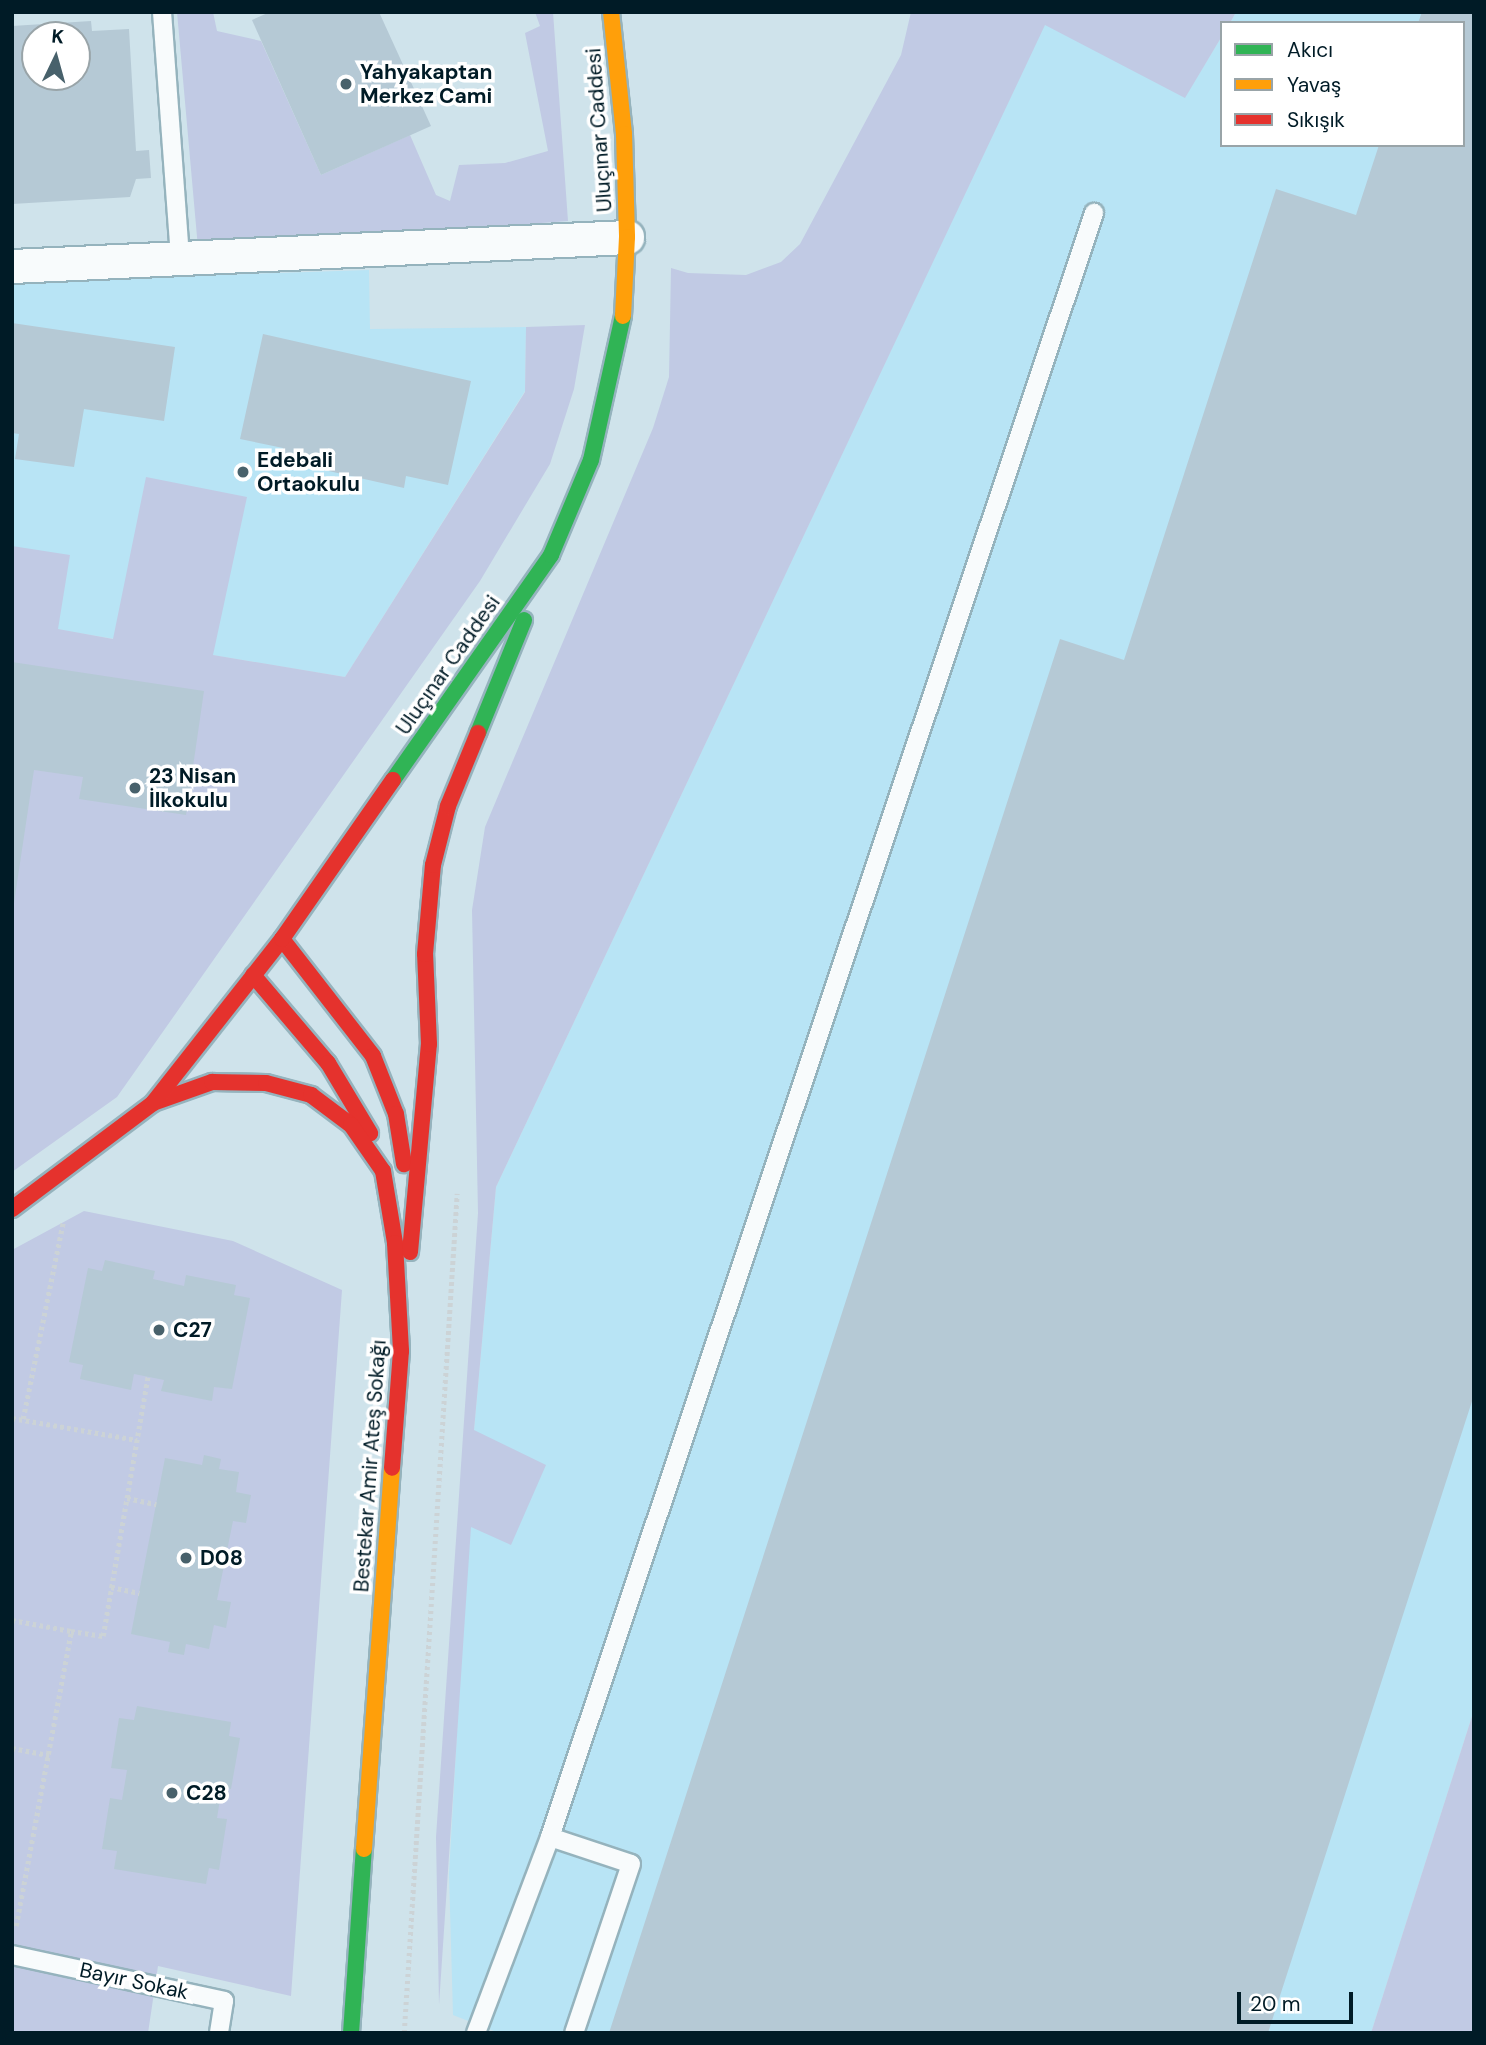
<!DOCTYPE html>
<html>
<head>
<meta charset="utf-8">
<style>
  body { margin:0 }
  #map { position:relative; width:1486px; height:2045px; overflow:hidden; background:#cfe3eb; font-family:"DM Sans",sans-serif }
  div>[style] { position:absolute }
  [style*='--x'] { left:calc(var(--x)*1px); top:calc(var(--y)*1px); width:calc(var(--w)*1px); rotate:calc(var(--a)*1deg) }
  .built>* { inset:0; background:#b8e4f5 }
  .green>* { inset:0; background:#c1cae4 }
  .building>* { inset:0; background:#b5c9d5 }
  .path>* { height:4.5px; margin-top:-2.25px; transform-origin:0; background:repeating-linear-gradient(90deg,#ccd3d6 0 3.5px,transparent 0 7px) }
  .roads { filter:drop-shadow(2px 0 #95b3bd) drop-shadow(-2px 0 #95b3bd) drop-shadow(0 2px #95b3bd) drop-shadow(0 -2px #95b3bd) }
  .lane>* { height:18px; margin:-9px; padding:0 9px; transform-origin:9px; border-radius:9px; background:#f8fbfc }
  .street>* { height:33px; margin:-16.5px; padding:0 16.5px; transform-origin:16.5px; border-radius:16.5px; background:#f8fbfc }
  .fast>* { height:16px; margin:-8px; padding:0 8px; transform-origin:8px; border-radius:8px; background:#30b455 }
  .slow>* { height:16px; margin:-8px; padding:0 8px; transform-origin:8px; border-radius:8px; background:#ff9f0a }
  .jam>* { height:16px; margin:-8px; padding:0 8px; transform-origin:8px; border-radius:8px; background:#e5322d }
  .dots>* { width:19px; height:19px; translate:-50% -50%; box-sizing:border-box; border:4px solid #fff; border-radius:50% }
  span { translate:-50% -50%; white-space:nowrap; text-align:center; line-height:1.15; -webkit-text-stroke:7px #fff; paint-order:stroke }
  .poi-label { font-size:21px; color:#001b26; font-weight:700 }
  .left { translate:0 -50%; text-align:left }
  .street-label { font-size:21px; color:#001b26 }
  .frame { position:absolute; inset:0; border:14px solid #001b26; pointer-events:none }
  .legend { position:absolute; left:1220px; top:21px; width:245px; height:126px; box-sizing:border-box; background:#fff; border:2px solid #99a4a8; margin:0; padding:9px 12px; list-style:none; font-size:21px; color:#001b26 }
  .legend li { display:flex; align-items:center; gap:14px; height:35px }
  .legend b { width:35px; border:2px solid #99a4a8 }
  .north { position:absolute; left:21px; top:21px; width:70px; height:70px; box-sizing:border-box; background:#fff; border:2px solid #99a4a8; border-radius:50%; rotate:5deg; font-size:19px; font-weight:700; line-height:28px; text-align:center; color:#001b26 }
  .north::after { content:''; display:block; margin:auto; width:24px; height:32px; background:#48616b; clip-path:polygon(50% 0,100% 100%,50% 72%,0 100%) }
  .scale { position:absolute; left:1237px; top:1992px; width:116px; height:32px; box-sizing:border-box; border:4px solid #001b26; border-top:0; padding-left:9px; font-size:21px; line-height:24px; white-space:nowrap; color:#001b26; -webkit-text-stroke:5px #fff; paint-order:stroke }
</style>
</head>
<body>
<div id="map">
  <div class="built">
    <i style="clip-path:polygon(1236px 12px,1474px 12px,1474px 1710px,1371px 2033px,499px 2033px,453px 2015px,449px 1874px,474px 1430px,496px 1187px,1045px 24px,1185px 97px,1222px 36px,1222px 145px,1463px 145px,1463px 23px,1230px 23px)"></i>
    <i style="clip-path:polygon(369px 270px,370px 329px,526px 327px,525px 391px,345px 677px,12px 622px,12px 282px)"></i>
  </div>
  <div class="green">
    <i style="clip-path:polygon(177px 12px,213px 12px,217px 31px,261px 41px,321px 175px,410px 135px,436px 195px,450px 201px,459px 165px,505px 163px,548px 151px,525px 33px,540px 26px,535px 12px,553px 12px,568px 221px,198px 248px)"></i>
    <i style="clip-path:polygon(911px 12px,1236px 12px,1230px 23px,1222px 23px,1222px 36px,1185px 98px,1045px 25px,496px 1187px,474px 1430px,546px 1465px,511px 1545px,471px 1527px,439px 2005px,436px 1837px,478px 1213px,472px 910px,485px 827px,653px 428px,669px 377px,671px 268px,688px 273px,746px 275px,781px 262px,800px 244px,901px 55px)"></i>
    <i style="clip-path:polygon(585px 325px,574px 389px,550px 464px,480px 581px,117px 1097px,12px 1172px,12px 546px,70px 555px,58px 629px,113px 639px,146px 477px,247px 497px,213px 655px,345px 677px,525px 392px,526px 327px)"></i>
    <i style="clip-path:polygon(84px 1211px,233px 1241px,342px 1290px,291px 1996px,158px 1966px,148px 2033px,12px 2033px,12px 1250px)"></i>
    <i style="clip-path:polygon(1474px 1710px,1474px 2033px,1371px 2033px)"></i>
  </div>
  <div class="building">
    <i style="clip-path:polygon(270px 12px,379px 12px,431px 126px,321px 175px,252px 20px)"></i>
    <i style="clip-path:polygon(1422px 12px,1474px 12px,1474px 1395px,1268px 2033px,609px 2033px,1060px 639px,1124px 660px,1276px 189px,1356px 215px,1379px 145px,1463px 145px,1463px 23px,1418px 23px)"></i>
    <i style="clip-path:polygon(evenodd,91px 21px,92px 31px,129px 29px,136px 151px,149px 150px,151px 178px,136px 179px,130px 197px,12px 204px,12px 26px,91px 21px,35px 35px,77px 35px,77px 77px,35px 77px,35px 35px)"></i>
    <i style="clip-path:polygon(12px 323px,175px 347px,164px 421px,84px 409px,74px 467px,15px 459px,19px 434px,12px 433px)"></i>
    <i style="clip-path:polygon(263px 334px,471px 381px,448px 485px,406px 476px,404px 488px,280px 460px,283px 448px,240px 439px)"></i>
    <i style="clip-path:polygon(12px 662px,204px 691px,186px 815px,79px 799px,83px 777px,34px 770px,14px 903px)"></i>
    <i style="clip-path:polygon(105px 1260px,155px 1271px,153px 1279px,184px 1286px,186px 1275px,236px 1285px,234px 1295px,250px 1298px,232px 1389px,214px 1387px,212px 1401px,161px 1391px,164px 1380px,134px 1374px,131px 1390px,80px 1379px,83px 1365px,69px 1362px,88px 1268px,102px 1271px)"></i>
    <i style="clip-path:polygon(204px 1455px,221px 1459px,219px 1469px,239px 1472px,236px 1492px,251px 1495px,246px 1523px,233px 1521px,217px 1600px,231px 1602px,226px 1628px,214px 1625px,209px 1649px,186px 1644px,184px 1655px,168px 1652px,170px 1642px,131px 1634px,165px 1458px,202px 1465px)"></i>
    <i style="clip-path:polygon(137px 1706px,231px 1722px,229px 1736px,240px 1738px,231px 1789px,222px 1787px,217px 1818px,227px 1819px,219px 1870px,209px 1868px,206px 1884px,114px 1869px,117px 1851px,102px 1849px,110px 1798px,122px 1800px,127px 1770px,111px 1768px,119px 1718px,134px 1720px)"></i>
  </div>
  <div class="path">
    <i style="--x:12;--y:1418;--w:127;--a:10"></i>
    <i style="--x:23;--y:1419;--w:200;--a:-78.5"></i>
    <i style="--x:127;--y:1498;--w:30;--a:12"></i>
    <i style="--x:111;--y:1587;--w:29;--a:12"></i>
    <i style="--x:12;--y:1620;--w:60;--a:10.6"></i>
    <i style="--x:12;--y:1748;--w:38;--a:11"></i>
    <i style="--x:16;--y:1926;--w:300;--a:-79.4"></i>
    <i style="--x:71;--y:1631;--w:32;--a:9"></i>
    <i style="--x:103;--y:1636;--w:264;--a:-80.2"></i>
    <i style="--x:404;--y:2033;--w:841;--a:-86.39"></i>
  </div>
  <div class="roads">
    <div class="lane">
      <i style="--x:162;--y:12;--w:247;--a:85.8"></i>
      <i style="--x:550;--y:1837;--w:1713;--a:-71.48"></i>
      <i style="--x:12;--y:1955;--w:217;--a:12.2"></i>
      <i style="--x:224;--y:2001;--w:32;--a:99"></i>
      <i style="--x:476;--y:2033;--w:210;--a:-69.3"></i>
      <i style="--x:550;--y:1837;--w:85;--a:18.4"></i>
      <i style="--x:631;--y:1864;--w:178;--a:108.6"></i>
    </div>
    <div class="street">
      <i style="--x:12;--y:266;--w:616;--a:-2.7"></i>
    </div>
    <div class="fast">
      <i style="--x:478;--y:733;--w:122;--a:-67.8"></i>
      <i style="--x:393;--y:780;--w:275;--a:-54.9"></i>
      <i style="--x:551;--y:555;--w:103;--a:-67.2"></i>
      <i style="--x:591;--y:460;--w:148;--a:-77.5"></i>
      <i style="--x:351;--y:2033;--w:184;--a:-86"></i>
    </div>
    <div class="slow">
      <i style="--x:611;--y:12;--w:123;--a:83.9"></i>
      <i style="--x:624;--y:134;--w:103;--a:88.3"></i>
      <i style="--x:627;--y:237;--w:79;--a:92.9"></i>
      <i style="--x:364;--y:1849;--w:382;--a:-85.8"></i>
    </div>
    <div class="jam">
      <i style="--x:282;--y:939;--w:148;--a:52.1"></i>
      <i style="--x:373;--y:1056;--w:62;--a:68.4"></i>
      <i style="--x:396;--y:1114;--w:51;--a:80.9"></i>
      <i style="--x:253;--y:975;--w:116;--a:49.6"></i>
      <i style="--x:328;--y:1063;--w:82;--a:59"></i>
      <i style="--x:153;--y:1103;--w:63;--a:-19.6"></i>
      <i style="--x:212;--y:1082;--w:54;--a:1.1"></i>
      <i style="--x:266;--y:1083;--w:47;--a:14.9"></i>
      <i style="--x:311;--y:1095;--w:50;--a:36.9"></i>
      <i style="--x:351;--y:1125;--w:56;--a:55.2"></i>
      <i style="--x:383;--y:1171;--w:73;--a:80.5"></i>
      <i style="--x:395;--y:1243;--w:108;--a:86.8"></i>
      <i style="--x:401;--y:1351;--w:117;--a:94.4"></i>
      <i style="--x:12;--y:1209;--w:176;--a:-36.9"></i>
      <i style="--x:153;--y:1103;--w:209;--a:-51.8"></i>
      <i style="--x:282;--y:939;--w:194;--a:-55.1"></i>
      <i style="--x:410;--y:1252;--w:209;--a:-84.8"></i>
      <i style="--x:429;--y:1044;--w:90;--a:-92.5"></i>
      <i style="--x:425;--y:954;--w:89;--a:-84.9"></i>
      <i style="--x:433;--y:865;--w:61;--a:-75.7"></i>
      <i style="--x:448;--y:806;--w:79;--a:-67.7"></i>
    </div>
  </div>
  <div class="dots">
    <i style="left:346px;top:84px;background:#48616b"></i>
    <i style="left:243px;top:472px;background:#48616b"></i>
    <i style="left:135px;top:788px;background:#48616b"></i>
    <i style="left:159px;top:1330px;background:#48616b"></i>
    <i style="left:186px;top:1558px;background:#48616b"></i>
    <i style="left:172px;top:1793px;background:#48616b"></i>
  </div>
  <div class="poi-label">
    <span class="left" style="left:360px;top:84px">Yahyakaptan<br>Merkez Cami</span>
    <span class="left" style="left:257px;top:472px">Edebali<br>Ortaokulu</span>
    <span class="left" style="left:149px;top:788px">23 Nisan<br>İlkokulu</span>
    <span class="left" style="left:173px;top:1330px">C27</span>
    <span class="left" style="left:200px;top:1558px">D08</span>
    <span class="left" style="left:186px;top:1793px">C28</span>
  </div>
  <div class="street-label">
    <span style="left:599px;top:130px;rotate:-94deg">Uluçınar Caddesi</span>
    <span style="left:448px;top:665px;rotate:-55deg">Uluçınar Caddesi</span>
    <span style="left:370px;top:1466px;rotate:-86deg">Bestekar Amir Ateş Sokağı</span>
    <span style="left:134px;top:1981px;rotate:12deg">Bayır Sokak</span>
  </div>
  <div class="frame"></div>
  <ul class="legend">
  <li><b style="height:9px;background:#30b455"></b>Akıcı</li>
  <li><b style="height:9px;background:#ff9f0a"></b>Yavaş</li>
  <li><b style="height:9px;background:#e5322d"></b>Sıkışık</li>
  </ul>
  <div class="north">K</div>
  <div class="scale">20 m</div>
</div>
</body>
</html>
